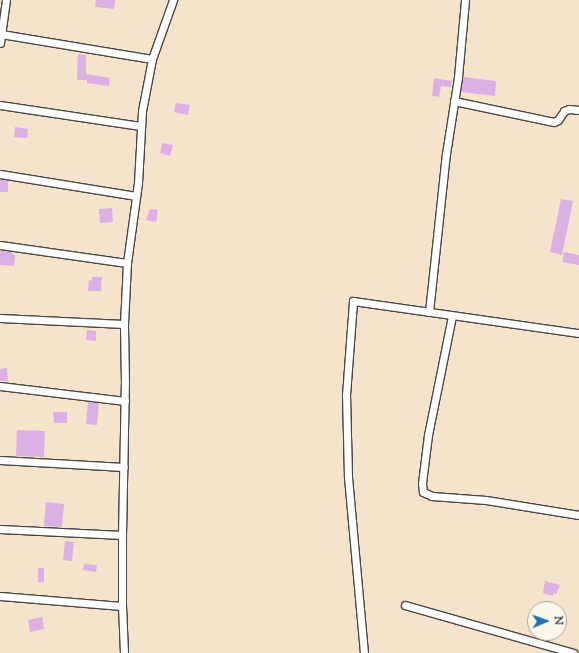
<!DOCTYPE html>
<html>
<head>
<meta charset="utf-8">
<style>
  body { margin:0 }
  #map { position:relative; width:579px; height:653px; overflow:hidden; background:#f6e3cb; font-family:"Sorts Mill Goudy",serif }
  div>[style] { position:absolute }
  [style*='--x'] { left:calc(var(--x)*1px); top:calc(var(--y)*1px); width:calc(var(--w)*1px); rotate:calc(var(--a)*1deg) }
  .building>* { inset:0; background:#ddb0e5 }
  .roads { filter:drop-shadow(1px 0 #494743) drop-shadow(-1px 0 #494743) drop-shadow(0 1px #494743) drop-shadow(0 -1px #494743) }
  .minor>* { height:7px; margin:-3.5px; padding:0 3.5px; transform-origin:3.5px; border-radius:3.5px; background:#fff }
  span { translate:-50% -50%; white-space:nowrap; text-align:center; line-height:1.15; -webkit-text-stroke:3px #fbf7ec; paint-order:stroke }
  .north { position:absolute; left:527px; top:601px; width:40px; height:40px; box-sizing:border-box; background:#fbf7ec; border:1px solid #a8a59f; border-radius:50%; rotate:88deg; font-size:11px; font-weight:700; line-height:16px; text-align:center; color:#2b2b2b }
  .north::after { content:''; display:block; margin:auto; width:14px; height:18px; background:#1f6fb2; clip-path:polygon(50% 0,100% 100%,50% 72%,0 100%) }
</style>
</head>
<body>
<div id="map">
  <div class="building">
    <i style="clip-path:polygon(96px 0,115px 0,114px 9px,95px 7px)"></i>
    <i style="clip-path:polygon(78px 54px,86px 55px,86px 74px,110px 78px,109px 86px,87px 83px,87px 80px,77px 80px)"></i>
    <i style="clip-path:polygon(463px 77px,496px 81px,495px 96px,461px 92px)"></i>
    <i style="clip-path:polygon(434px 78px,452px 81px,451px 87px,441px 86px,439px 97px,432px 96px)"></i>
    <i style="clip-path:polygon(176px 103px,190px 105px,188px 115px,174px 112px)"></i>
    <i style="clip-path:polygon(15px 127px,28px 129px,27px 138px,14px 137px)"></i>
    <i style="clip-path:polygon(162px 143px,173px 145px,170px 156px,160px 153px)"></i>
    <i style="clip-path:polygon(0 179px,8px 180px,8px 192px,0 192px)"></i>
    <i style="clip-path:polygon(561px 199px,573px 201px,562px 255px,550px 252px)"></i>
    <i style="clip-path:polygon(112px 208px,113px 222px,100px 223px,99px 209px)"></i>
    <i style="clip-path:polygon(150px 209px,158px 210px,156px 222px,146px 220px)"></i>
    <i style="clip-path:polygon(0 251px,12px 252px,15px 256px,14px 266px,0 265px)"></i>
    <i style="clip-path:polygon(564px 252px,579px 255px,579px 265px,562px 262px)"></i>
    <i style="clip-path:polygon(92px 277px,102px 277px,101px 291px,88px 291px,89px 280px,92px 281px)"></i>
    <i style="clip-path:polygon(87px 330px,96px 331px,96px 341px,86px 340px)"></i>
    <i style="clip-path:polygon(7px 368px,8px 381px,0 381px,0 369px)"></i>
    <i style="clip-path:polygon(88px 402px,99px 403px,97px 425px,86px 424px)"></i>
    <i style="clip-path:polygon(53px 412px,67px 412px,67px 423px,54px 423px)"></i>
    <i style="clip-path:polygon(17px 430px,45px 431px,44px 457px,16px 456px)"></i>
    <i style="clip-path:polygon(46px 502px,64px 504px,62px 527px,44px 526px)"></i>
    <i style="clip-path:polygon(65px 541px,74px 542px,72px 561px,63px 560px)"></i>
    <i style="clip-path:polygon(84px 564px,97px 565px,96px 572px,83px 570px)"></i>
    <i style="clip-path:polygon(38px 568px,44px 568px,44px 582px,38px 582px)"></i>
    <i style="clip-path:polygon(545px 581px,560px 585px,556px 594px,553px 593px,553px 596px,543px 593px)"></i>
    <i style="clip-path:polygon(42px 617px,44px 629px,30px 632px,28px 620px)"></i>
  </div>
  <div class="roads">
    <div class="minor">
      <i style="--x:1;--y:34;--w:153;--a:9.4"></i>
      <i style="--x:0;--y:43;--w:43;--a:-82.1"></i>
      <i style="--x:454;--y:101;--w:102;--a:11.9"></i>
      <i style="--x:554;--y:122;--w:4;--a:-27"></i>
      <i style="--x:558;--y:120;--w:11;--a:-56"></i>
      <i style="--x:564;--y:111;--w:5;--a:-22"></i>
      <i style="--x:569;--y:109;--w:10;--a:6"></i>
      <i style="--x:0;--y:105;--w:142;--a:8.5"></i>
      <i style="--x:0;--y:174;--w:138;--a:9.2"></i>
      <i style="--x:0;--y:245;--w:128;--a:8.1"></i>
      <i style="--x:429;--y:312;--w:159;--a:-83.9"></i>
      <i style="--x:446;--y:154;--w:78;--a:-81.1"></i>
      <i style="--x:458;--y:77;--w:77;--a:-84.8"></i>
      <i style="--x:452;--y:316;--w:121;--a:101.4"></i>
      <i style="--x:428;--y:435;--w:48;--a:97.1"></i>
      <i style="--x:422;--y:483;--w:9;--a:84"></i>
      <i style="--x:423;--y:492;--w:10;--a:24"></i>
      <i style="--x:432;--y:496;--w:54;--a:4.2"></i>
      <i style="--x:486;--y:500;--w:94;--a:9.2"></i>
      <i style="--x:0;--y:318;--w:124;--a:2.8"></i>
      <i style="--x:0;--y:386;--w:126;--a:6.8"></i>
      <i style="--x:0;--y:460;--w:124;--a:3.2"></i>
      <i style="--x:0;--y:529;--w:122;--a:2.8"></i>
      <i style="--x:0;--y:596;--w:122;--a:4.7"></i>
      <i style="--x:405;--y:605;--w:175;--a:15.9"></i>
      <i style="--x:124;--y:653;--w:47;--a:-92.4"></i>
      <i style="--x:122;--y:606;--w:71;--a:-90"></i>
      <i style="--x:122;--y:535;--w:152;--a:-88.9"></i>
      <i style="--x:125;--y:383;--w:59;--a:-91"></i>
      <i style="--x:124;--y:324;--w:61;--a:-87.2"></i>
      <i style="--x:127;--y:263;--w:81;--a:-82.2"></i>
      <i style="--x:138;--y:183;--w:72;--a:-86.8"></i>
      <i style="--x:142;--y:111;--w:53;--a:-79.1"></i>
      <i style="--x:152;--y:59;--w:63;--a:-70.4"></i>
      <i style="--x:364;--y:653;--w:178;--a:-95.2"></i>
      <i style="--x:348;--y:476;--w:81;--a:-91.4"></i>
      <i style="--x:346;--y:395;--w:94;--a:-85.7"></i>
      <i style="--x:353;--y:301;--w:228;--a:8.1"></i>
    </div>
  </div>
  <div class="north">N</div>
</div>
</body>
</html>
